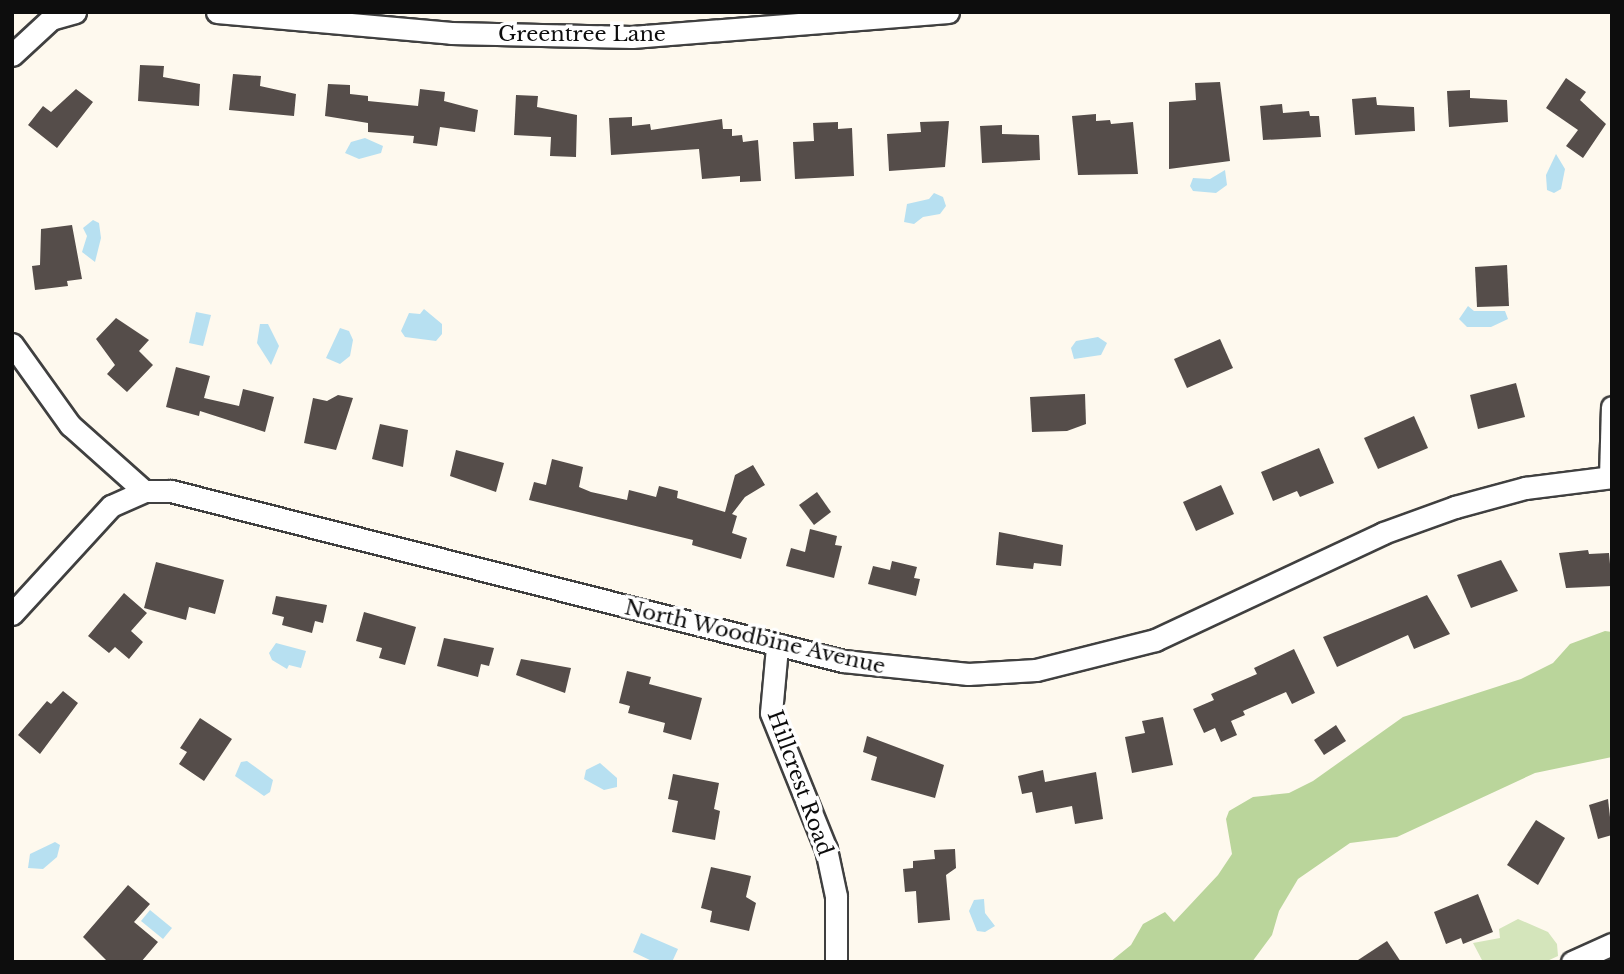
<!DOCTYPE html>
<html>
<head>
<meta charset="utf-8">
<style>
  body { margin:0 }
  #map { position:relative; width:1624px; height:974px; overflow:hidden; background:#fef9ee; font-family:"Libre Baskerville",serif }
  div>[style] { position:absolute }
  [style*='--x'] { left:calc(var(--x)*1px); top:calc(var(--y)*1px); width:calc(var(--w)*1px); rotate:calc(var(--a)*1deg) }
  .green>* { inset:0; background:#d4e5bb }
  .forest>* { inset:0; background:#bad59b }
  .water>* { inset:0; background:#b7e0f1 }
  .building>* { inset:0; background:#554d4a }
  .roads { filter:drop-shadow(2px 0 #404040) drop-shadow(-2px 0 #404040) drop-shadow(0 2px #404040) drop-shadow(0 -2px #404040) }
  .minor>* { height:21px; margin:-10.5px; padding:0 10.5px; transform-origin:10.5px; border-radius:10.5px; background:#fff }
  span { translate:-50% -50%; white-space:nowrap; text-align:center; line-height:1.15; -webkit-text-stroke:7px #fff; paint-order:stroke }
  .street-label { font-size:21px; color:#0d0d0d }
  .frame { position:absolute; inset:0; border:14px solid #0d0d0d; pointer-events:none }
</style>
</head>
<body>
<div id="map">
  <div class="green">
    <i style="clip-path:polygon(1518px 919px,1548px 932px,1557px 944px,1558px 956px,1545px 962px,1483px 962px,1473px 943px,1500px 938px,1499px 929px)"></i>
  </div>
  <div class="forest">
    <i style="clip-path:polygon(1605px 631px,1612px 632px,1612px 757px,1535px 773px,1397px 837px,1350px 843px,1298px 879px,1279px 911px,1272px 935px,1252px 962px,1110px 962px,1131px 945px,1143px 924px,1165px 912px,1174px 922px,1218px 875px,1232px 854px,1226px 819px,1229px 811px,1253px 797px,1289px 793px,1313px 781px,1403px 717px,1521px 679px,1553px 663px,1570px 644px)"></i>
  </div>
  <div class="water">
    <i style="clip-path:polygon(365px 138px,383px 146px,381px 153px,359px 159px,345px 153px,351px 142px)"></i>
    <i style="clip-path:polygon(1556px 154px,1565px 169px,1561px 189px,1554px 193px,1547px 190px,1546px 175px)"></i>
    <i style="clip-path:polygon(1225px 170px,1227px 185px,1216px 193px,1193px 191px,1190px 186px,1193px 178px,1210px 179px)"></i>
    <i style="clip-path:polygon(934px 193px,943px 197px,946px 206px,940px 214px,923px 217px,914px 224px,904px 222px,907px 204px,929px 199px)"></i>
    <i style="clip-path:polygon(93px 220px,99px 223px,101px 238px,95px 262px,82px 252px,87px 236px,83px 228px)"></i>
    <i style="clip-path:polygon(1468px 306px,1474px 311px,1505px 311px,1508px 319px,1491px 327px,1467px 327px,1459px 319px)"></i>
    <i style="clip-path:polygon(424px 309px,442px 324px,442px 334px,436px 341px,405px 337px,401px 331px,409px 313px,420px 314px)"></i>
    <i style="clip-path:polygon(196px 312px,211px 315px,203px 346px,189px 343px)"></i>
    <i style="clip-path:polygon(260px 324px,268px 324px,279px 346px,271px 365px,257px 343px)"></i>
    <i style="clip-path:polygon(340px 328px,349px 331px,353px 340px,350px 356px,340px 364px,326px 358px)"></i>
    <i style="clip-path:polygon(1098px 337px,1107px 343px,1101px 355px,1074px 359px,1071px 348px,1076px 341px)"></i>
    <i style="clip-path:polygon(276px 643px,306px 651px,301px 668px,289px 665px,287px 669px,272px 660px,269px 653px)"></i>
    <i style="clip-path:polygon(247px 761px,273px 780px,270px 792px,264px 796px,235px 776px,241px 762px)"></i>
    <i style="clip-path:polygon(600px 763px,617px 778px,617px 787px,604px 790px,584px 779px,586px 770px)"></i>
    <i style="clip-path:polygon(55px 842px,60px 845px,57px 857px,43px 869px,28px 868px,30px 854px)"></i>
    <i style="clip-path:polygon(984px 899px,985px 913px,995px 926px,985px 932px,977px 931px,969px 911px,974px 900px)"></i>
    <i style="clip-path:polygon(150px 910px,172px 928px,163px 939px,141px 921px)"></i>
    <i style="clip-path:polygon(641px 933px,678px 949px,672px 962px,654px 962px,633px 952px)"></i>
  </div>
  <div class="building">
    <i style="clip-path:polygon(140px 65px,164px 66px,163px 77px,200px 84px,199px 106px,138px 101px)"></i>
    <i style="clip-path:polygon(233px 74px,261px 76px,260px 86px,296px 94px,294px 116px,229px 110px)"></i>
    <i style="clip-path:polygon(1566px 78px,1586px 92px,1580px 100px,1606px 124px,1583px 158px,1566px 146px,1578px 130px,1546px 108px)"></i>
    <i style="clip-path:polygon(1220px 82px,1230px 161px,1169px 169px,1169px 102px,1196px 100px,1195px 83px)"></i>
    <i style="clip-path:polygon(328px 84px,350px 85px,350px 94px,368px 96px,368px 101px,418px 106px,420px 89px,445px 92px,444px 101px,478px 110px,475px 132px,440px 127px,437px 146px,413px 143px,414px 136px,368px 132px,368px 123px,325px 116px)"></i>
    <i style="clip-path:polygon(76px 89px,93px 102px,57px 148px,28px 125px,43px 106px,51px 112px)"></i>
    <i style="clip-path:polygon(1470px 90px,1470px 98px,1507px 100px,1508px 122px,1449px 127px,1447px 91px)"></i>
    <i style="clip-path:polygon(516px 95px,538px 96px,537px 107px,577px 115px,576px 157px,550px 156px,551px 137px,514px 135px)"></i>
    <i style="clip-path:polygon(1376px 97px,1377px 105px,1414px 107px,1415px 131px,1355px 135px,1352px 99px)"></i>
    <i style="clip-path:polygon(1282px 104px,1283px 113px,1309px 111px,1310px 116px,1319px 116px,1321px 137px,1263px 140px,1260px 106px)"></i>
    <i style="clip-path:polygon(1096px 114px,1096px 121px,1110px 120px,1111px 124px,1133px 122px,1138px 174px,1078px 175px,1072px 116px)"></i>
    <i style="clip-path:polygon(632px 117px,632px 126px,650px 124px,651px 130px,722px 119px,723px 129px,732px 129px,732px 136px,742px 135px,743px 142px,758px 140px,761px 181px,740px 182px,740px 176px,702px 179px,699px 149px,611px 155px,609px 118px)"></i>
    <i style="clip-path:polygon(949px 121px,945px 167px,889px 171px,887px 134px,921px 132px,920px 122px)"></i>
    <i style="clip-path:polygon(838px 122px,838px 129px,852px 128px,854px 176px,795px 179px,793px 142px,814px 141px,813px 123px)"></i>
    <i style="clip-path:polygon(1002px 125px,1002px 134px,1039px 135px,1040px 160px,982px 163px,980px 126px)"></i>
    <i style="clip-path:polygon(72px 225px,82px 279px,67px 281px,68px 286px,35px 290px,32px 266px,40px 265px,41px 229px)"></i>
    <i style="clip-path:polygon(1507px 265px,1509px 306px,1477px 307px,1475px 267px)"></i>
    <i style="clip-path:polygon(116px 318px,149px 340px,139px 351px,153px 365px,127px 392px,107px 374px,115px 365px,96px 339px)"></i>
    <i style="clip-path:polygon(1220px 339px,1233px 368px,1187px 388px,1174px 359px)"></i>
    <i style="clip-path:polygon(176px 367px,210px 376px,204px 398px,239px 406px,243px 389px,274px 397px,265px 432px,200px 411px,199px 416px,166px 407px)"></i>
    <i style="clip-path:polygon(1516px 383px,1525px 417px,1478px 429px,1470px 395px)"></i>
    <i style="clip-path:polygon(1085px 394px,1086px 424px,1067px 431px,1032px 432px,1030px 397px)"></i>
    <i style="clip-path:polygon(338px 395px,353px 398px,336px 450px,304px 443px,313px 398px,327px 401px)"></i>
    <i style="clip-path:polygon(1414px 416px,1428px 448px,1378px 469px,1364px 438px)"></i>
    <i style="clip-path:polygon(380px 424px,408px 430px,403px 467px,372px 459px)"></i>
    <i style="clip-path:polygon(1319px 448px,1334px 483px,1300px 497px,1297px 491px,1273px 501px,1261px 472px)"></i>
    <i style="clip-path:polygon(456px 450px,504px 463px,496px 492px,450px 476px)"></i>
    <i style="clip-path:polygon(552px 459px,583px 467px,579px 487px,591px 492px,627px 500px,629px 490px,656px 497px,659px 486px,678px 491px,677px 498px,725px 512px,735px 475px,753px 465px,765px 485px,745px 497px,732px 514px,737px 516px,732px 533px,747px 538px,741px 559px,692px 545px,693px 540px,529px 500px,534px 482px,546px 485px)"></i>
    <i style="clip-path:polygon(1221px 485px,1234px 514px,1196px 531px,1183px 502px)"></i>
    <i style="clip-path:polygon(817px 492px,831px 512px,814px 525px,799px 505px)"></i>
    <i style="clip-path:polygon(810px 529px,837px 536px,835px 545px,842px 546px,834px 578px,786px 566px,791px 548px,805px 552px)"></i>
    <i style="clip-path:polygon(999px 532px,1063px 545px,1061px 566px,1034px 563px,1033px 569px,996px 565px)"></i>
    <i style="clip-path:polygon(1588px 550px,1589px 554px,1609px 553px,1612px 586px,1566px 588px,1559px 553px)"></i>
    <i style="clip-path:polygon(1501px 560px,1518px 591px,1471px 608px,1457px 575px)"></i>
    <i style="clip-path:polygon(892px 561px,917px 567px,914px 578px,920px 579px,916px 596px,868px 584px,873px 566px,890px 570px)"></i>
    <i style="clip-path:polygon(156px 562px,224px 580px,215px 614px,189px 607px,186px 620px,144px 608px)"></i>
    <i style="clip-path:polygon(124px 593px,147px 613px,131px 631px,143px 642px,129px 659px,115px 647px,109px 653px,88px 636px)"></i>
    <i style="clip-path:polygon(1427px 595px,1450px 634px,1414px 649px,1408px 635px,1337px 667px,1323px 637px)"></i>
    <i style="clip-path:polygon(276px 596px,327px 605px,323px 623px,315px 621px,312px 633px,282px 625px,284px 617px,272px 614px)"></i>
    <i style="clip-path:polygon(364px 612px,416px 627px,405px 665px,379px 658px,382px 648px,356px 641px)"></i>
    <i style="clip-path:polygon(444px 638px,494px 648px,489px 666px,481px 664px,478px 677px,437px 666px)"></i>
    <i style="clip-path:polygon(1294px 649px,1315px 693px,1292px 704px,1286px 692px,1243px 711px,1245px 715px,1231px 721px,1237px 735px,1221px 742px,1215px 728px,1204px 733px,1193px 709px,1214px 700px,1211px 694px,1257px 674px,1254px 668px)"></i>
    <i style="clip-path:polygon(521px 659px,571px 668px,565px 693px,516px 675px)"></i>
    <i style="clip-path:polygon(627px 671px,651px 677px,649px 684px,702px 698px,691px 740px,663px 732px,665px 723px,628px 713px,630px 706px,619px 703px)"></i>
    <i style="clip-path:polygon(63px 691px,78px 703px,40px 754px,18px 735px,47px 701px,51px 704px)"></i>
    <i style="clip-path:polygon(1163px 717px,1173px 765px,1132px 773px,1125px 737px,1145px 733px,1142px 721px)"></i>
    <i style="clip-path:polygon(200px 718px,232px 739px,204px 781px,179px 764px,187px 752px,180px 748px)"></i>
    <i style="clip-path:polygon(1336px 725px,1346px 741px,1324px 755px,1314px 740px)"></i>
    <i style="clip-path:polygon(867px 736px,944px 765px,935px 798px,871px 780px,877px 757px,863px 752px)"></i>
    <i style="clip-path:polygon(1043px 770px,1045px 782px,1096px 772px,1103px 819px,1075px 824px,1072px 806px,1036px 813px,1032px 792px,1022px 794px,1018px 776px)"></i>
    <i style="clip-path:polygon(673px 774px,719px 783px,714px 809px,720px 811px,715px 840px,672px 832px,678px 801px,668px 799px)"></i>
    <i style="clip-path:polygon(1608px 799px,1612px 835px,1598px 839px,1589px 805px)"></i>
    <i style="clip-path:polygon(1536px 820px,1565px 838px,1538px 885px,1507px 865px)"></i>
    <i style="clip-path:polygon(955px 849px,956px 868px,946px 875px,950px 920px,918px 923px,916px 891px,905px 892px,903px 869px,913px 868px,913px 861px,935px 859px,934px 850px)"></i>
    <i style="clip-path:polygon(711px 867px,751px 876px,746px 897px,756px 903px,749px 931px,710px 922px,712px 911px,701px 908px)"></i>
    <i style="clip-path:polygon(128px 885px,150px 904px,134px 922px,158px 942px,141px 962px,108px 962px,83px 937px)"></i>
    <i style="clip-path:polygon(1478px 894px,1493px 932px,1463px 944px,1461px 938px,1446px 944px,1434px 912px)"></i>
    <i style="clip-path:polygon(1387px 941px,1401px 962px,1355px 962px)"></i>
  </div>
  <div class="roads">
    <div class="minor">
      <i style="--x:217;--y:12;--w:235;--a:5.1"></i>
      <i style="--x:451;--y:33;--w:181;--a:1.3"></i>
      <i style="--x:632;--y:37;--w:317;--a:-4.5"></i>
      <i style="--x:12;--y:55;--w:53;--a:-42.7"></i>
      <i style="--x:51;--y:19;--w:25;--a:-16"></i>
      <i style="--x:12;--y:344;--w:100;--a:54.4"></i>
      <i style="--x:70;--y:425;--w:99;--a:41.7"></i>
      <i style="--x:1610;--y:477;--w:70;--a:-88.4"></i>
      <i style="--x:12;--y:614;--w:147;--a:-47.5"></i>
      <i style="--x:111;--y:506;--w:36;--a:-24"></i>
      <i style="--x:144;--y:491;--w:27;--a:0"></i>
      <i style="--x:171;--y:491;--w:693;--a:14.2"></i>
      <i style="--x:843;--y:661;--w:126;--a:5.9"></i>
      <i style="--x:968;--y:674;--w:68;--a:-3.4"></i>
      <i style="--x:1036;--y:670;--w:123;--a:-14.1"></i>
      <i style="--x:1155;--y:640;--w:252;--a:-25.1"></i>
      <i style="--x:1383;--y:533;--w:77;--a:-19.9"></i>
      <i style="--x:1455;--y:507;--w:73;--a:-15.2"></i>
      <i style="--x:1525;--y:488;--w:88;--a:-7.2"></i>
      <i style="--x:777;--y:647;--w:66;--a:95.2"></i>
      <i style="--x:771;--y:713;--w:147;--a:68"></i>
      <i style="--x:826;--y:849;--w:48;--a:78"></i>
      <i style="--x:836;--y:896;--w:66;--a:90"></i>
      <i style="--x:1572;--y:962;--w:44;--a:-24.2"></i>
    </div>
  </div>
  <div class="street-label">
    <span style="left:582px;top:34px">Greentree Lane</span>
    <span style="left:755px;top:637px;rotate:13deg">North Woodbine Avenue</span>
    <span style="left:800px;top:783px;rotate:70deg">Hillcrest Road</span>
  </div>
  <div class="frame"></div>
</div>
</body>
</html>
